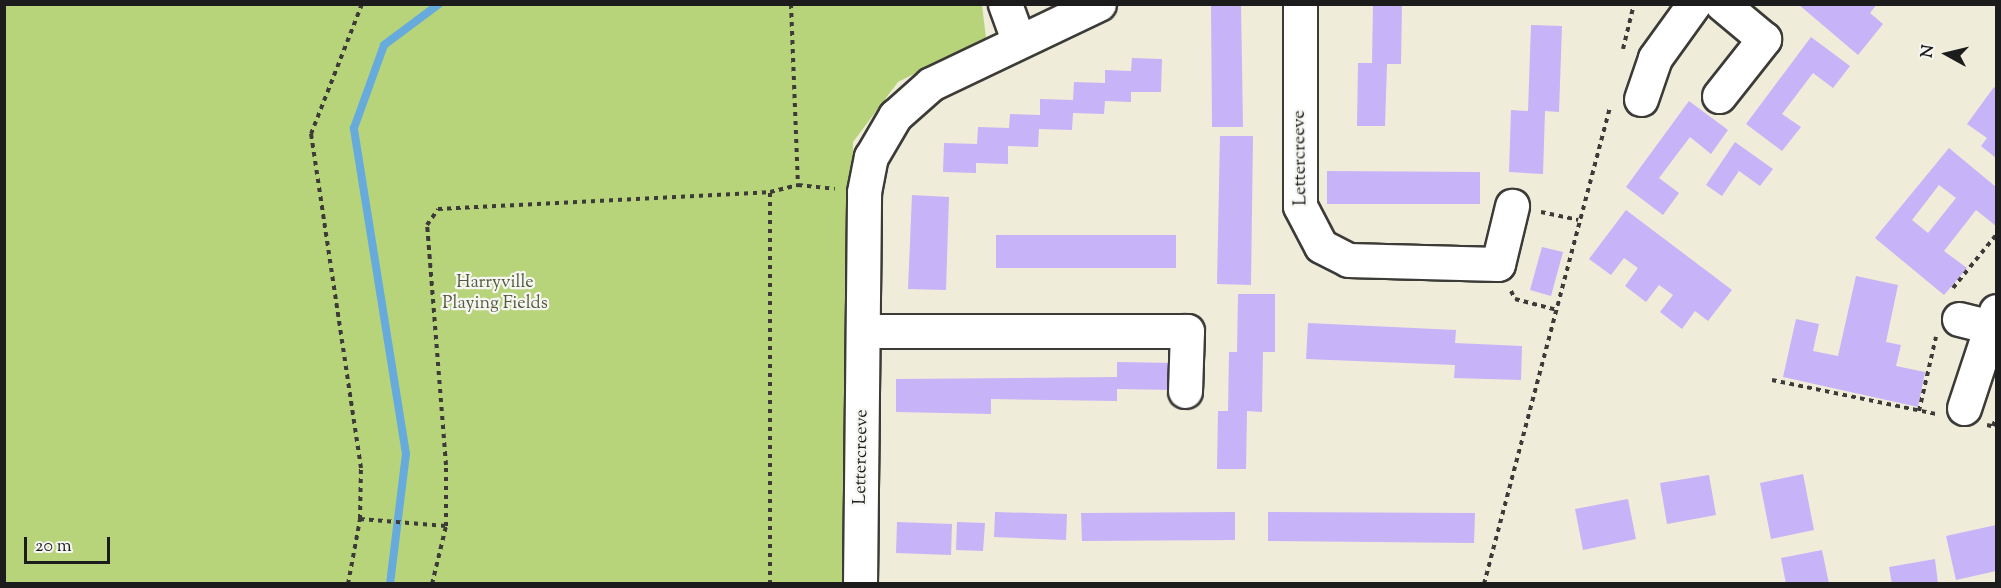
<!DOCTYPE html>
<html>
<head>
<meta charset="utf-8">
<style>
  body { margin:0 }
  #map { position:relative; width:2001px; height:588px; overflow:hidden; background:#f0ecda; font-family:"Sorts Mill Goudy",serif }
  div>[style] { position:absolute }
  [style*='--x'] { left:calc(var(--x)*1px); top:calc(var(--y)*1px); width:calc(var(--w)*1px); rotate:calc(var(--a)*1deg) }
  .green>* { inset:0; background:#b8d47b }
  .stream>* { height:8px; margin:-4px; padding:0 4px; transform-origin:4px; border-radius:4px; background:#66abdc }
  .building>* { inset:0; background:#c7b3f7 }
  .path>* { height:4px; margin-top:-2px; transform-origin:0; background:repeating-linear-gradient(90deg,#3c3b38 0 4.5px,transparent 0 9px) }
  .roads { filter:drop-shadow(2px 0 #3c3b38) drop-shadow(-2px 0 #3c3b38) drop-shadow(0 2px #3c3b38) drop-shadow(0 -2px #3c3b38) }
  .street>* { height:33px; margin:-16.5px; padding:0 16.5px; transform-origin:16.5px; border-radius:16.5px; background:#fff }
  span { translate:-50% -50%; white-space:nowrap; text-align:center; line-height:1.15; -webkit-text-stroke:4.5px #f6f6f2; paint-order:stroke }
  .street-label { font-size:18px; color:#1c1c1c }
  .park-label { font-size:18px; color:#535c3d }
  .frame { position:absolute; inset:0; border:6px solid #1c1c1c; pointer-events:none }
  .north { position:absolute; left:1917px; top:24px; width:60px; height:60px; -webkit-text-stroke:4px #f6f6f2; paint-order:stroke; rotate:278deg; font-size:16px; font-weight:700; line-height:24px; text-align:center; color:#1c1c1c }
  .north::after { content:''; display:block; margin:auto; width:21px; height:27px; background:#1c1c1c; clip-path:polygon(50% 0,100% 100%,50% 72%,0 100%) }
  .scale { position:absolute; left:24px; top:537px; width:86px; height:27px; box-sizing:border-box; border:3px solid #1c1c1c; border-top:0; padding-left:8px; font-size:18px; line-height:21px; white-space:nowrap; color:#1c1c1c; -webkit-text-stroke:4px #f6f6f2; paint-order:stroke }
</style>
</head>
<body>
<div id="map">
  <div class="green">
    <i style="clip-path:polygon(4px 5px,982px 5px,986px 38px,898px 82px,853px 142px,847px 583px,5px 583px)"></i>
  </div>
  <div class="stream">
    <i style="--x:390;--y:584;--w:131;--a:-83"></i>
    <i style="--x:406;--y:454;--w:330;--a:-99.1"></i>
    <i style="--x:354;--y:128;--w:88;--a:-70.1"></i>
    <i style="--x:384;--y:45;--w:69;--a:-36.7"></i>
  </div>
  <div class="building">
    <i style="clip-path:polygon(1211px 4px,1241px 4px,1243px 127px,1212px 127px)"></i>
    <i style="clip-path:polygon(1373px 4px,1402px 4px,1401px 64px,1387px 64px,1385px 126px,1357px 126px,1358px 63px,1372px 63px)"></i>
    <i style="clip-path:polygon(1798px 4px,1877px 4px,1870px 13px,1883px 24px,1858px 55px)"></i>
    <i style="clip-path:polygon(1531px 25px,1562px 26px,1559px 112px,1545px 111px,1543px 174px,1509px 172px,1511px 110px,1528px 111px)"></i>
    <i style="clip-path:polygon(1811px 37px,1850px 66px,1833px 88px,1813px 73px,1782px 114px,1801px 127px,1782px 151px,1746px 124px)"></i>
    <i style="clip-path:polygon(1132px 58px,1162px 59px,1161px 92px,1131px 92px,1131px 102px,1105px 101px,1104px 114px,1073px 113px,1072px 130px,1039px 129px,1038px 147px,1008px 146px,1008px 164px,976px 163px,976px 173px,943px 172px,944px 143px,977px 144px,978px 127px,1009px 128px,1010px 114px,1040px 115px,1040px 99px,1073px 100px,1074px 82px,1105px 83px,1105px 70px,1131px 71px)"></i>
    <i style="clip-path:polygon(1994px 87px,1996px 89px,1996px 158px,1981px 146px,1987px 138px,1967px 124px)"></i>
    <i style="clip-path:polygon(1689px 101px,1728px 130px,1711px 154px,1690px 137px,1659px 178px,1679px 193px,1663px 215px,1626px 187px)"></i>
    <i style="clip-path:polygon(1220px 136px,1253px 136px,1251px 285px,1217px 284px)"></i>
    <i style="clip-path:polygon(1735px 142px,1773px 169px,1760px 186px,1739px 171px,1722px 196px,1706px 185px)"></i>
    <i style="clip-path:polygon(evenodd,1949px 148px,1996px 187px,1996px 226px,1976px 210px,1944px 251px,1967px 268px,1944px 295px,1875px 238px,1949px 148px,1939px 185px,1956px 198px,1928px 233px,1912px 220px,1939px 185px)"></i>
    <i style="clip-path:polygon(1327px 171px,1480px 172px,1480px 204px,1327px 204px)"></i>
    <i style="clip-path:polygon(912px 195px,949px 197px,946px 290px,908px 289px)"></i>
    <i style="clip-path:polygon(1626px 210px,1732px 290px,1708px 321px,1695px 311px,1682px 329px,1660px 312px,1673px 295px,1659px 285px,1646px 302px,1625px 286px,1638px 268px,1624px 258px,1611px 275px,1589px 259px)"></i>
    <i style="clip-path:polygon(996px 235px,1176px 235px,1176px 268px,996px 268px)"></i>
    <i style="clip-path:polygon(1542px 247px,1563px 252px,1551px 296px,1530px 290px)"></i>
    <i style="clip-path:polygon(1856px 276px,1898px 285px,1886px 342px,1901px 345px,1896px 366px,1925px 372px,1918px 407px,1783px 377px,1796px 319px,1819px 324px,1813px 351px,1838px 356px)"></i>
    <i style="clip-path:polygon(1238px 294px,1275px 294px,1275px 352px,1263px 352px,1262px 412px,1247px 411px,1246px 469px,1217px 469px,1218px 411px,1228px 411px,1229px 352px,1237px 352px)"></i>
    <i style="clip-path:polygon(1308px 323px,1456px 330px,1455px 343px,1522px 346px,1521px 380px,1454px 378px,1455px 365px,1306px 359px)"></i>
    <i style="clip-path:polygon(1117px 362px,1175px 363px,1174px 390px,1117px 389px,1117px 401px,991px 399px,991px 414px,896px 412px,896px 379px,1117px 377px)"></i>
    <i style="clip-path:polygon(1803px 474px,1814px 530px,1771px 539px,1760px 483px)"></i>
    <i style="clip-path:polygon(1709px 475px,1716px 515px,1667px 524px,1660px 483px)"></i>
    <i style="clip-path:polygon(1628px 499px,1636px 539px,1583px 550px,1575px 509px)"></i>
    <i style="clip-path:polygon(995px 512px,1067px 514px,1066px 540px,994px 537px)"></i>
    <i style="clip-path:polygon(1235px 512px,1235px 540px,1082px 541px,1081px 513px)"></i>
    <i style="clip-path:polygon(1268px 512px,1475px 513px,1474px 543px,1268px 541px)"></i>
    <i style="clip-path:polygon(897px 522px,952px 524px,951px 555px,896px 553px)"></i>
    <i style="clip-path:polygon(957px 522px,985px 523px,983px 551px,956px 550px)"></i>
    <i style="clip-path:polygon(1996px 525px,1996px 571px,1956px 580px,1946px 536px)"></i>
    <i style="clip-path:polygon(1822px 550px,1829px 584px,1786px 584px,1781px 558px)"></i>
    <i style="clip-path:polygon(1935px 559px,1938px 584px,1892px 584px,1889px 567px)"></i>
  </div>
  <div class="path">
    <i style="--x:791;--y:4;--w:181;--a:87.8"></i>
    <i style="--x:1623;--y:49;--w:46;--a:-76.3"></i>
    <i style="--x:1541;--y:212;--w:38;--a:12"></i>
    <i style="--x:1953;--y:288;--w:68;--a:-50.9"></i>
    <i style="--x:1511;--y:291;--w:9;--a:63"></i>
    <i style="--x:1515;--y:299;--w:43;--a:14.7"></i>
    <i style="--x:1772;--y:380;--w:167;--a:11.7"></i>
    <i style="--x:1919;--y:411;--w:76;--a:-77.1"></i>
    <i style="--x:1987;--y:425;--w:9;--a:13"></i>
    <i style="--x:1993;--y:426;--w:9;--a:-69"></i>
    <i style="--x:360;--y:519;--w:86;--a:4.7"></i>
    <i style="--x:348;--y:584;--w:66;--a:-79.5"></i>
    <i style="--x:360;--y:519;--w:51;--a:-88.9"></i>
    <i style="--x:361;--y:468;--w:338;--a:-98.5"></i>
    <i style="--x:311;--y:134;--w:140;--a:-68.6"></i>
    <i style="--x:432;--y:584;--w:60;--a:-76.4"></i>
    <i style="--x:446;--y:526;--w:61;--a:-90"></i>
    <i style="--x:446;--y:465;--w:241;--a:-94.5"></i>
    <i style="--x:427;--y:225;--w:19;--a:-55"></i>
    <i style="--x:438;--y:209;--w:332;--a:-2.9"></i>
    <i style="--x:770;--y:192;--w:29;--a:-14"></i>
    <i style="--x:798;--y:185;--w:37;--a:6"></i>
    <i style="--x:770;--y:584;--w:392;--a:-90"></i>
    <i style="--x:1484;--y:584;--w:494;--a:-75.2"></i>
  </div>
  <div class="roads">
    <div class="street">
      <i style="--x:1005;--y:4;--w:37;--a:70"></i>
      <i style="--x:1300;--y:4;--w:202;--a:90"></i>
      <i style="--x:1300;--y:206;--w:45;--a:62.3"></i>
      <i style="--x:1321;--y:246;--w:30;--a:27"></i>
      <i style="--x:1348;--y:260;--w:150;--a:1.5"></i>
      <i style="--x:1498;--y:264;--w:60;--a:-76.4"></i>
      <i style="--x:1719;--y:96;--w:73;--a:-51.7"></i>
      <i style="--x:1764;--y:39;--w:55;--a:-140.2"></i>
      <i style="--x:1641;--y:99;--w:43;--a:-71.1"></i>
      <i style="--x:1655;--y:58;--w:67;--a:-54.2"></i>
      <i style="--x:1959;--y:319;--w:30;--a:14"></i>
      <i style="--x:863;--y:331;--w:324;--a:0"></i>
      <i style="--x:1187;--y:331;--w:60;--a:91.9"></i>
      <i style="--x:1964;--y:408;--w:102;--a:-71.7"></i>
      <i style="--x:860;--y:584;--w:392;--a:-89.4"></i>
      <i style="--x:864;--y:192;--w:36;--a:-79"></i>
      <i style="--x:871;--y:157;--w:48;--a:-59.7"></i>
      <i style="--x:895;--y:116;--w:48;--a:-41.6"></i>
      <i style="--x:931;--y:84;--w:186;--a:-25.5"></i>
    </div>
  </div>
  <div class="street-label">
    <span style="left:1301px;top:158px;rotate:-91deg">Lettercreeve</span>
    <span style="left:862px;top:457px;rotate:-89deg">Lettercreeve</span>
  </div>
  <div class="park-label">
    <span style="left:495px;top:294px">Harryville<br>Playing Fields</span>
  </div>
  <div class="frame"></div>
  <div class="north">N</div>
  <div class="scale">20 m</div>
</div>
</body>
</html>
